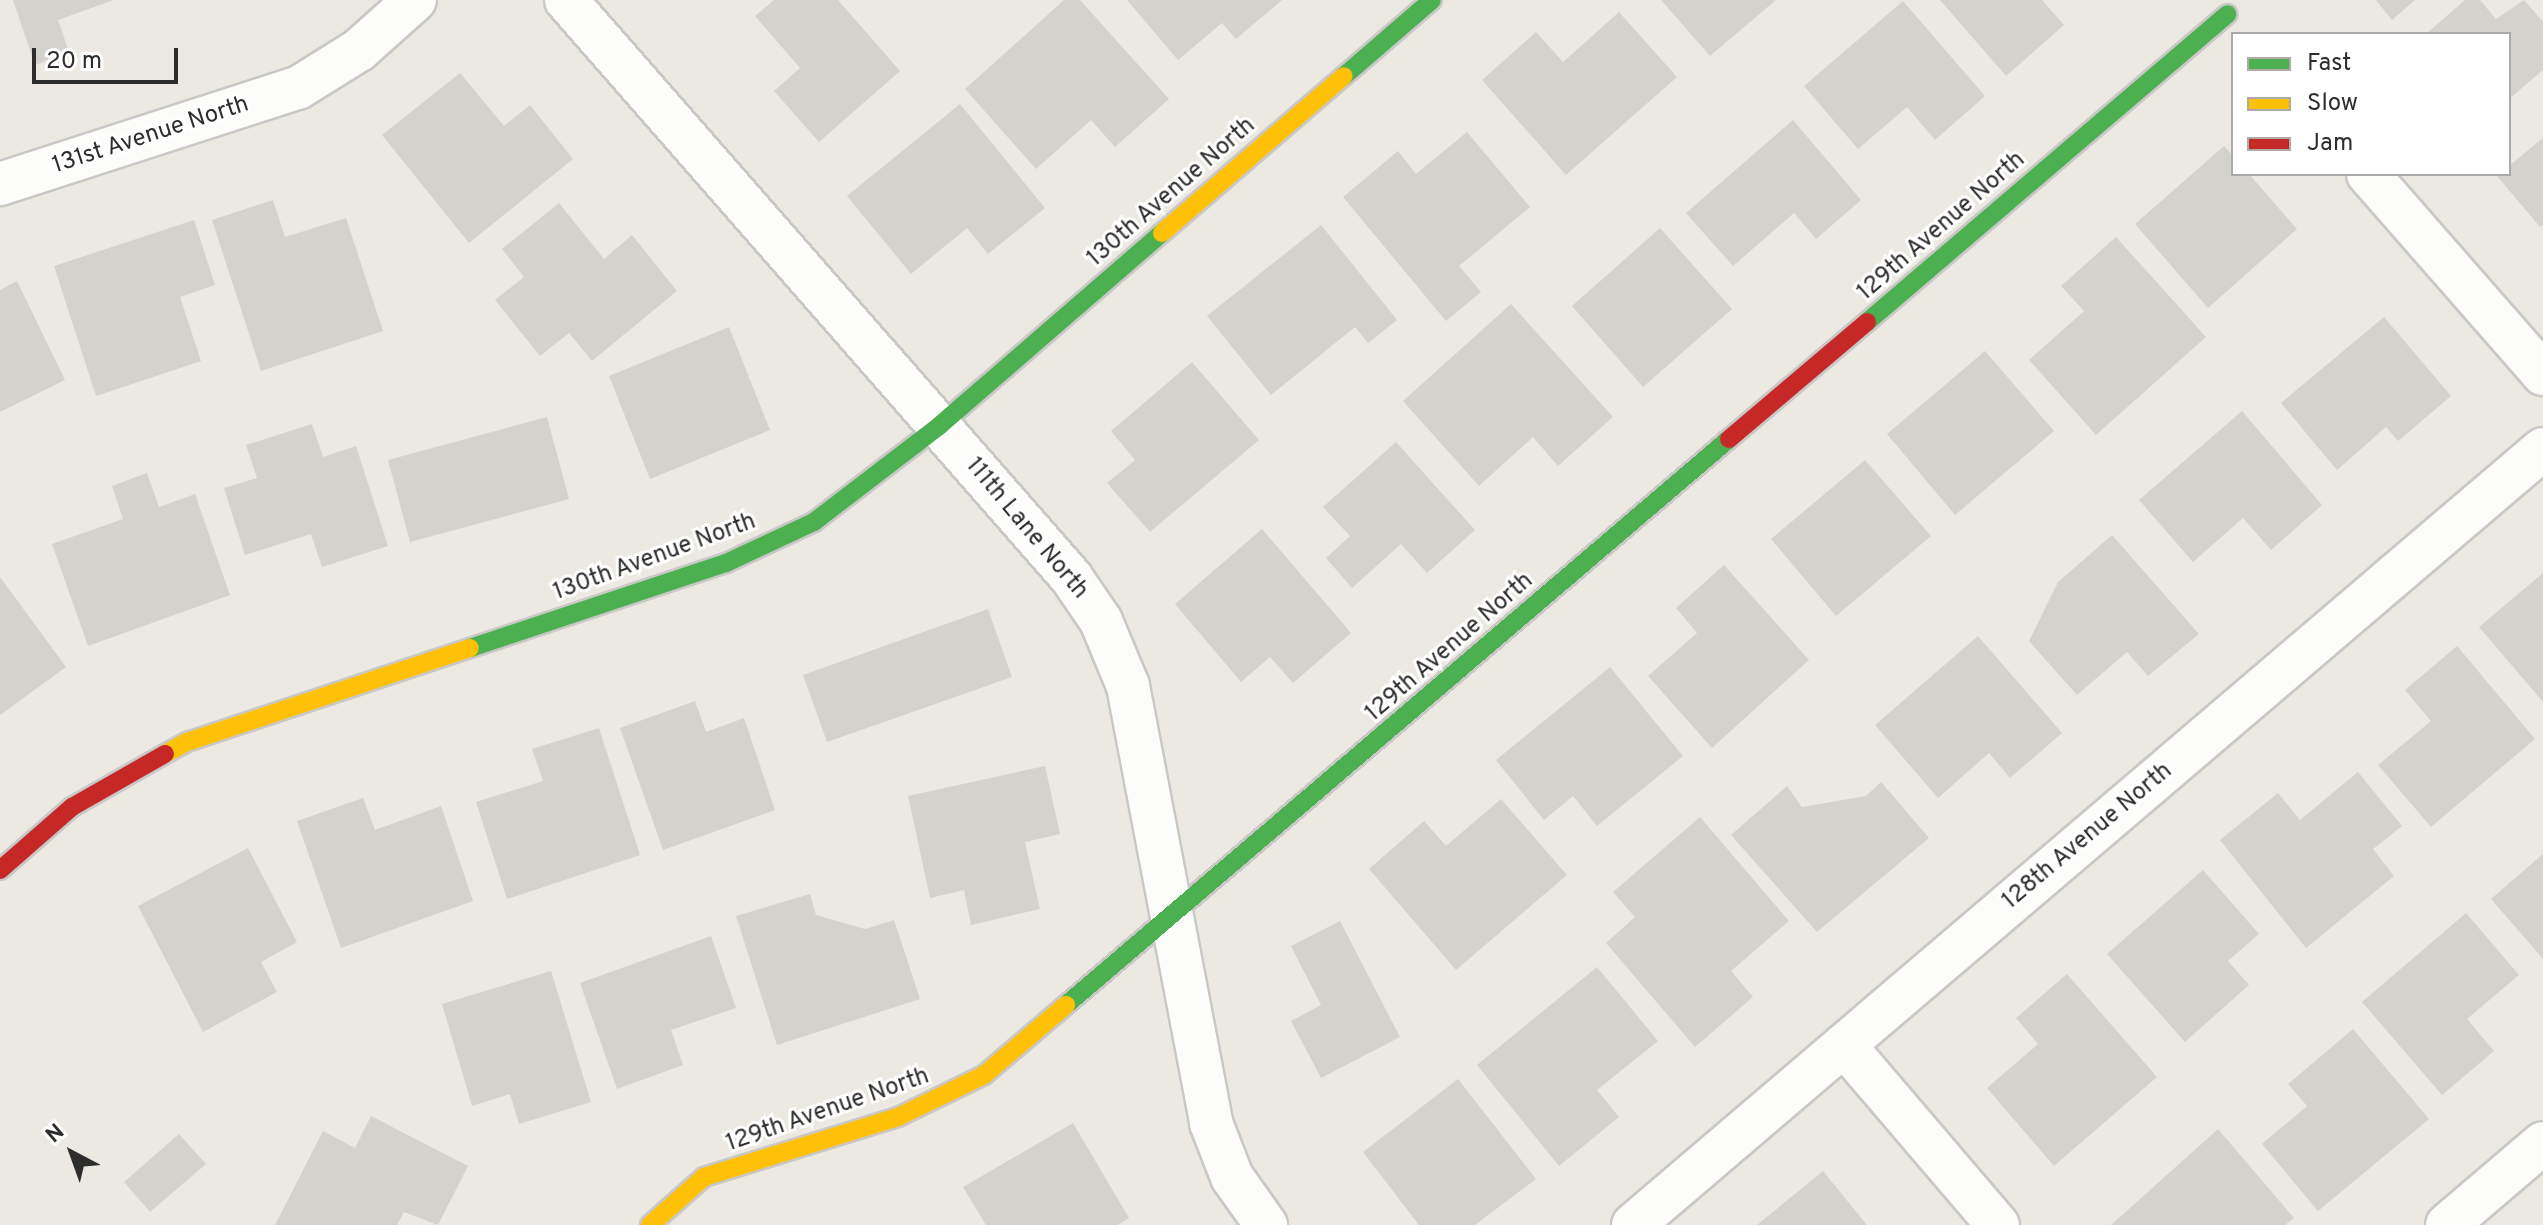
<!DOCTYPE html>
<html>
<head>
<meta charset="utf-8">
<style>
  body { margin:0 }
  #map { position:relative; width:2543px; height:1225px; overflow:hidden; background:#ece9e2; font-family:Overpass,sans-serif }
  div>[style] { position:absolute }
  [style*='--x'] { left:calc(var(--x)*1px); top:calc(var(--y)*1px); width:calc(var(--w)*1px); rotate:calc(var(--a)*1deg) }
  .building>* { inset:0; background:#d4d2cd }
  .roads { filter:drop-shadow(2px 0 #c9c8c7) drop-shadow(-2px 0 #c9c8c7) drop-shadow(0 2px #c9c8c7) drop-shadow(0 -2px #c9c8c7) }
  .street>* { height:42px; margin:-21px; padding:0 21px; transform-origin:21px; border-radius:21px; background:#fcfcfb }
  .fast>* { height:18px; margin:-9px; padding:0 9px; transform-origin:9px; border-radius:9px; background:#4caf50 }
  .slow>* { height:18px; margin:-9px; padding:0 9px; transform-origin:9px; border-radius:9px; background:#ffc107 }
  .jam>* { height:18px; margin:-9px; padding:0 9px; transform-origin:9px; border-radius:9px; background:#c62828 }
  span { translate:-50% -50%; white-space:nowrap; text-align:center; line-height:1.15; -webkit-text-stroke:6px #fff; paint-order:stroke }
  .street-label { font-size:24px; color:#2d2d2d }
  .legend { position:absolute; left:2231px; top:32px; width:280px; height:144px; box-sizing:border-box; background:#fff; border:2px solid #ababab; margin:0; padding:10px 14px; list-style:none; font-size:24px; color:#2d2d2d }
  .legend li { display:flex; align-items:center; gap:16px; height:40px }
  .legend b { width:40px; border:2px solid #ababab }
  .north { position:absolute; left:32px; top:1113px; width:80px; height:80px; -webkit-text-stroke:6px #fff; paint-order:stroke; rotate:319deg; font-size:22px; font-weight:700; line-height:32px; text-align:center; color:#2d2d2d }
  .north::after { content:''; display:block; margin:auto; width:28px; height:36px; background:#2d2d2d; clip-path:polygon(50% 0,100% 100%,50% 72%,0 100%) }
  .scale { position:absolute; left:32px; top:48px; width:146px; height:36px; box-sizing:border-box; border:4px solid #2d2d2d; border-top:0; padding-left:10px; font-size:24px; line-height:28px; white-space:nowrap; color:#2d2d2d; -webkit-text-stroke:6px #fff; paint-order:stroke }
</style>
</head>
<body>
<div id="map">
  <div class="building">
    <i style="clip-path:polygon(13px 0,114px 0,58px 20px,69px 52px,35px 65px)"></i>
    <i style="clip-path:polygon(774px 0,838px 0,900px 71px,819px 142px,774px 91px,800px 68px,755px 16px)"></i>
    <i style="clip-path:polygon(1064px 0,1080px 0,1169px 99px,1115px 147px,1091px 120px,1036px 169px,965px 89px)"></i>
    <i style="clip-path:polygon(1127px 0,1282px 0,1236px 39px,1222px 23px,1178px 60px)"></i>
    <i style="clip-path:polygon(1661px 0,1776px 0,1710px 56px)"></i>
    <i style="clip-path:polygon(1940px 0,2042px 0,2064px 25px,2006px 76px)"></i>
    <i style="clip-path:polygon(2376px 0,2415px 0,2392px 20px)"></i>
    <i style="clip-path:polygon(2465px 0,2480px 0,2496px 19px,2524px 0,2543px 22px,2543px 70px,2509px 99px,2509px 34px,2426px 34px)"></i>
    <i style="clip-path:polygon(1903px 1px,1985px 96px,1935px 140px,1907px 107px,1858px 149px,1804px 86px)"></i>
    <i style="clip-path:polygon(1619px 12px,1677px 77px,1566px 175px,1482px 80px,1536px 32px,1563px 62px)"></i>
    <i style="clip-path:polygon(460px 73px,504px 126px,530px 105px,573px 159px,469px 243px,382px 135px)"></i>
    <i style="clip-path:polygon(960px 104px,1045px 208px,988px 254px,967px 228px,911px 274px,847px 196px)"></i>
    <i style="clip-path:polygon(1793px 120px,1861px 200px,1816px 239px,1794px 213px,1733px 266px,1686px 213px)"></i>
    <i style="clip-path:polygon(1467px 132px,1530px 207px,1459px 266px,1481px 292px,1446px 321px,1343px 197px,1398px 151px,1416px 174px)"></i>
    <i style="clip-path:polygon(2543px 138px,2543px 225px,2540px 227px,2497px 176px,2509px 174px,2509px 166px)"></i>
    <i style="clip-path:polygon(2224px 146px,2233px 156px,2233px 174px,2249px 174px,2297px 229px,2208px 308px,2135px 224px)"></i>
    <i style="clip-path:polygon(273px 200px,285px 237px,346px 218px,383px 331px,261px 371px,212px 220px)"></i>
    <i style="clip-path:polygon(559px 203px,604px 259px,632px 235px,677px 291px,592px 361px,569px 333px,540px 356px,495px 300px,524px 277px,502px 249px)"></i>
    <i style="clip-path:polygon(194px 220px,215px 285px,180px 297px,201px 361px,96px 396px,54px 266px)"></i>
    <i style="clip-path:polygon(1321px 225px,1397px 320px,1368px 343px,1355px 327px,1271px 395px,1207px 316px)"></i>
    <i style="clip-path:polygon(1660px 228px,1732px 309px,1643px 387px,1572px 306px)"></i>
    <i style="clip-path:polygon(2116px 237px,2206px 337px,2096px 435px,2029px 360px,2084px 311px,2061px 286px)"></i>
    <i style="clip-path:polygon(17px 281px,65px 380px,0 412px,0 290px)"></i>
    <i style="clip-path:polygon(1511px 304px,1613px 417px,1558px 466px,1533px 437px,1479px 486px,1403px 401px)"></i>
    <i style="clip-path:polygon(2384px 317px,2451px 396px,2398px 441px,2386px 427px,2337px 470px,2281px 403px)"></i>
    <i style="clip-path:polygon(729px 327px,770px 430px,650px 479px,609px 376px)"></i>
    <i style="clip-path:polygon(1985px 351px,2054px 431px,1955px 515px,1887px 434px)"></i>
    <i style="clip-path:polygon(1192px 362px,1259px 440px,1150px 532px,1107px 483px,1135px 460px,1111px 431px)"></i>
    <i style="clip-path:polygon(2242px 411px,2322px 505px,2271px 550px,2243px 518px,2193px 562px,2139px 500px)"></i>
    <i style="clip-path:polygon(547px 417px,569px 499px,410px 542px,388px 460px)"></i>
    <i style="clip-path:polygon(312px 424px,323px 457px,356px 446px,388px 546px,322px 567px,311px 534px,245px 555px,224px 488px,257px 478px,246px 445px)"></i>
    <i style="clip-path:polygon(1396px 442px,1475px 530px,1427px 573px,1401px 544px,1352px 588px,1326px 558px,1350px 536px,1323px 507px)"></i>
    <i style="clip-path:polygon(1865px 460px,1931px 536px,1836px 616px,1771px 539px)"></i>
    <i style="clip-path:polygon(147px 473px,159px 507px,195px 494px,230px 595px,88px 646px,52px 544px,123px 519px,112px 486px)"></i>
    <i style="clip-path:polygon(1262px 529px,1351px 633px,1293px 683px,1270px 657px,1241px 682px,1175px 604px)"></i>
    <i style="clip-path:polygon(2112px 535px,2199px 634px,2148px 676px,2127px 652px,2077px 695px,2029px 641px,2058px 582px)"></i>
    <i style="clip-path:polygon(1724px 565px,1809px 660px,1712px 748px,1648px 676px,1697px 633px,1676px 608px)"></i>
    <i style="clip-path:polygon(2543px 573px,2543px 702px,2479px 627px)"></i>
    <i style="clip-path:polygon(0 577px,66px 667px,0 715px)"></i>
    <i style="clip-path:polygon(988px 609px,1012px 677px,827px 742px,803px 675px)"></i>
    <i style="clip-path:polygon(1978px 636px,2062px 733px,2010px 778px,1989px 753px,1938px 798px,1875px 725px)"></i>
    <i style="clip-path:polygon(2457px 646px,2535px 739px,2431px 827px,2378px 765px,2431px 721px,2405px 690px)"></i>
    <i style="clip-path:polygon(1610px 667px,1683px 756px,1597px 826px,1573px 796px,1544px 820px,1496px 760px)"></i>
    <i style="clip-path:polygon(695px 701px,706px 732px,744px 718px,775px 810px,663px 850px,620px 728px)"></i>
    <i style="clip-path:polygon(599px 728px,640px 855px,507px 899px,476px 802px,543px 781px,532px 749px)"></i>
    <i style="clip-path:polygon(1045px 766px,1060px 834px,1025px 842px,1040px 909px,971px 925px,964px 890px,930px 898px,908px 796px)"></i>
    <i style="clip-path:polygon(2358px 772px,2402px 826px,2373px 849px,2394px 876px,2306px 948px,2220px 840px,2278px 793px,2300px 820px)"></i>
    <i style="clip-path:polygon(1881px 782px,1929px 838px,1817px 932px,1731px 835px,1787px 786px,1802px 807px,1866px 796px)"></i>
    <i style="clip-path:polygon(363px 798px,375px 830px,441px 806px,473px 901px,341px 948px,297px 821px)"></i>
    <i style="clip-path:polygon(1501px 799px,1567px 875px,1456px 970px,1369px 869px,1424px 821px,1446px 846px)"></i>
    <i style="clip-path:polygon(1700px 817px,1789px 921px,1731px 971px,1753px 997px,1695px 1047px,1606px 943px,1635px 917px,1613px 892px)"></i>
    <i style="clip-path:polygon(248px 848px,297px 942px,261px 962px,277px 992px,203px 1032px,138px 906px)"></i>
    <i style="clip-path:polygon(2543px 854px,2543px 959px,2491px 899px)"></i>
    <i style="clip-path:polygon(2203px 870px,2259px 934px,2228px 961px,2249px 985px,2185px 1042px,2107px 954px)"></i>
    <i style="clip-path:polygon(810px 894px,816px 915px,865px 929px,894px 920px,920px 999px,777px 1045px,736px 916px)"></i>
    <i style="clip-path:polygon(2466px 913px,2519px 975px,2467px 1019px,2494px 1051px,2442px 1095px,2362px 1002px)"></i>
    <i style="clip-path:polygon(1340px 921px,1400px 1037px,1321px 1078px,1291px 1021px,1321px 1005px,1291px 946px)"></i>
    <i style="clip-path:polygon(711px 936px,736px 1008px,671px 1030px,683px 1065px,617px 1089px,580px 983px)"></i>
    <i style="clip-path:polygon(1597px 967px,1658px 1041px,1597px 1090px,1619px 1117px,1559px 1166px,1477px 1065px)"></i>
    <i style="clip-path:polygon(551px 971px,591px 1102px,519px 1124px,510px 1094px,472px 1106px,442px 1004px)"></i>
    <i style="clip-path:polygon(2067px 974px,2157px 1077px,2054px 1166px,1987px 1088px,2038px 1044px,2016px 1018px)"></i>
    <i style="clip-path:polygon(2353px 1029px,2429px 1119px,2318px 1211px,2262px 1144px,2307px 1106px,2288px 1084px)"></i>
    <i style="clip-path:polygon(1458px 1079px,1536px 1179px,1475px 1225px,1419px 1225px,1363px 1152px)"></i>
    <i style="clip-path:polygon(371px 1116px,468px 1166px,438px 1225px,404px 1212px,397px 1225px,275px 1225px,323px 1131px,355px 1148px)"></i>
    <i style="clip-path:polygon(1073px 1123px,1129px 1218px,1117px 1225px,986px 1225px,963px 1187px)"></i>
    <i style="clip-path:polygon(2218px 1129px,2294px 1218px,2285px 1225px,2111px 1225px)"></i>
    <i style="clip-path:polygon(179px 1134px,206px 1164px,150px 1212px,124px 1182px)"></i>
    <i style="clip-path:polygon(1823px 1171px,1867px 1225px,1757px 1225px)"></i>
  </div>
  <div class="roads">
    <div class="street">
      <i style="--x:566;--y:0;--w:767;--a:48.81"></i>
      <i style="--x:1071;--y:577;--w:53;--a:55.7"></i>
      <i style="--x:1101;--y:621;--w:70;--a:67.4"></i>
      <i style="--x:1128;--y:686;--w:445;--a:79.2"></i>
      <i style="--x:1211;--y:1123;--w:58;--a:68.7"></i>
      <i style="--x:1232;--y:1177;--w:59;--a:54.7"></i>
      <i style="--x:2368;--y:174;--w:266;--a:48.8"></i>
      <i style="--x:0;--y:184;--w:313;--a:-17.9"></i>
      <i style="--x:298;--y:88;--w:72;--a:-31.9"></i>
      <i style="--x:359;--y:50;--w:75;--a:-41.8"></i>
      <i style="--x:1844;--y:1045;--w:237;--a:49.5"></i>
      <i style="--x:1633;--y:1225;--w:1196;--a:-40.46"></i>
      <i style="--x:2447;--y:1225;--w:126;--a:-40.5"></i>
    </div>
    <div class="fast">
      <i style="--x:1344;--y:76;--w:116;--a:-40.8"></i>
      <i style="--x:1867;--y:322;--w:474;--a:-40.5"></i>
      <i style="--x:470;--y:648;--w:270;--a:-18.4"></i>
      <i style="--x:726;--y:563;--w:97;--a:-25"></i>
      <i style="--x:814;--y:522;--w:158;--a:-37.5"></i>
      <i style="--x:939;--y:426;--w:295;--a:-40.9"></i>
      <i style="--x:1066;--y:1005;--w:872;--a:-40.49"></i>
    </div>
    <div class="slow">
      <i style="--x:1162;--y:233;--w:240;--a:-40.8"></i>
      <i style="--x:165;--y:754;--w:25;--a:-29"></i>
      <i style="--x:187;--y:742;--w:298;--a:-18.4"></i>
      <i style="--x:650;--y:1225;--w:72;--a:-41.6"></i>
      <i style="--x:704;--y:1177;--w:203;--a:-17.2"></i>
      <i style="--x:898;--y:1117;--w:96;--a:-26"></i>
      <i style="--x:984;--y:1075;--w:108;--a:-40.5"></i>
    </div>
    <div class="jam">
      <i style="--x:1729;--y:439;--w:181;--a:-40.3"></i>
      <i style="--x:0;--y:870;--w:96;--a:-41.2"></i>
      <i style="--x:72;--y:807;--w:107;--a:-29.7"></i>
    </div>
  </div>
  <div class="street-label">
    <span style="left:151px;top:136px;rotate:-18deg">131st Avenue North</span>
    <span style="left:1172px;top:193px;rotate:-41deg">130th Avenue North</span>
    <span style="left:1942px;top:227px;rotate:-41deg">129th Avenue North</span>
    <span style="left:1026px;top:529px;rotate:50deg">111th Lane North</span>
    <span style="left:655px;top:558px;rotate:-20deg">130th Avenue North</span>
    <span style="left:1450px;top:648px;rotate:-41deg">129th Avenue North</span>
    <span style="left:2088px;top:837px;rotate:-40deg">128th Avenue North</span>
    <span style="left:828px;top:1111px;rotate:-19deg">129th Avenue North</span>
  </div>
  <ul class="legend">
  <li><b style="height:10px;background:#4caf50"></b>Fast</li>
  <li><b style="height:10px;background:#ffc107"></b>Slow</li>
  <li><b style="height:10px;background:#c62828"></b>Jam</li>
  </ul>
  <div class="north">N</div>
  <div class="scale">20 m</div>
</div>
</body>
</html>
